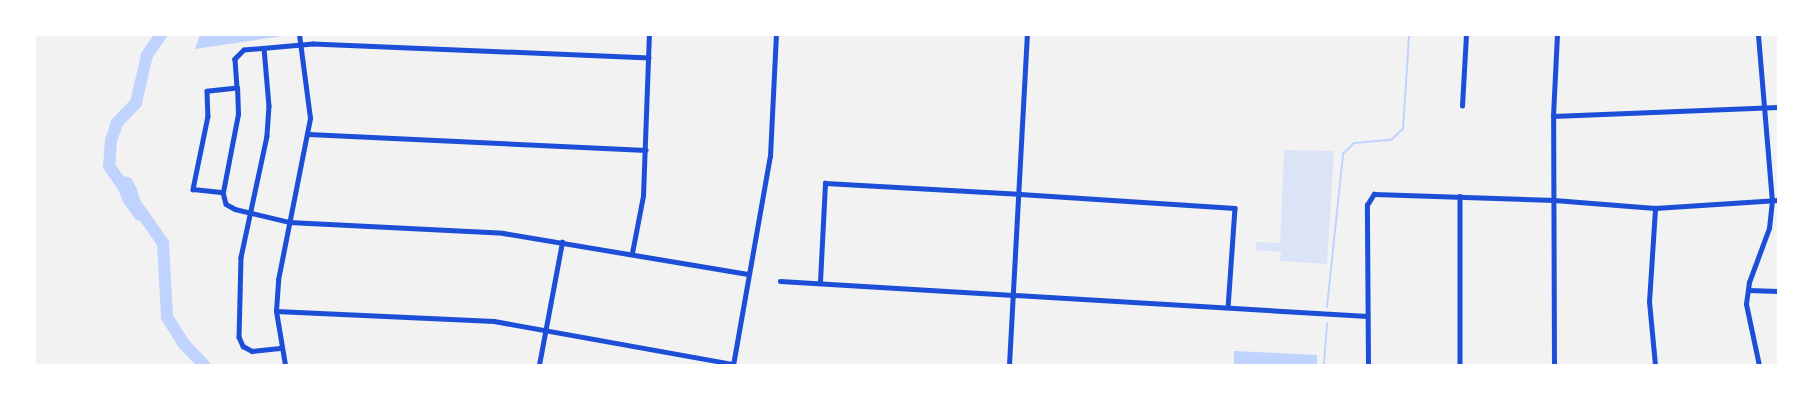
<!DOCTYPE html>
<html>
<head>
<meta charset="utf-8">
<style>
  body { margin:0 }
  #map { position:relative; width:1813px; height:400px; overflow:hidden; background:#f2f2f2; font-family:Jost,sans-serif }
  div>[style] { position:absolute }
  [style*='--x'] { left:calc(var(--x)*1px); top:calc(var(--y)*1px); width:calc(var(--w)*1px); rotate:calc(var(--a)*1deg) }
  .green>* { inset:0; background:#dbe4f7 }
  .water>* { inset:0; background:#bfd3fe }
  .stream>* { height:2px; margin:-1px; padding:0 1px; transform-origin:1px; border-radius:1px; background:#bfd3fe }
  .river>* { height:12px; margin:-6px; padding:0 6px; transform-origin:6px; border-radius:6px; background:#bfd3fe }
  .minor>* { height:4.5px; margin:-2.25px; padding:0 2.25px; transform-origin:2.25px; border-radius:2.25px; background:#1d4ed8 }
  .tertiary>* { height:5px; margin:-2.5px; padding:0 2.5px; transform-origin:2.5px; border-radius:2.5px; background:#1d4ed8 }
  span { translate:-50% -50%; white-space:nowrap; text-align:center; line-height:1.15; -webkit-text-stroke:4.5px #fff; paint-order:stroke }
  .frame { position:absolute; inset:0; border:36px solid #fff; pointer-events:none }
</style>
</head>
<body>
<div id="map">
  <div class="green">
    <i style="clip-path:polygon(1284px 150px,1334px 151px,1327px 264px,1280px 261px,1281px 252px,1256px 250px,1256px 242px,1280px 243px)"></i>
  </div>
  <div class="water">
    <i style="clip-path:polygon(200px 35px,283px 35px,283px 36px,195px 49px)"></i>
    <i style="clip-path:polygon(124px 176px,131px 178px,136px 187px,147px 222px,136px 220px,123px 202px,116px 183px,117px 179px)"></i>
    <i style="clip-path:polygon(1234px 351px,1317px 355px,1317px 365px,1234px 365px)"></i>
  </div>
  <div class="stream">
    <i style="--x:1327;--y:307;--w:154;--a:-84"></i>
    <i style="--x:1343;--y:154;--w:16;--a:-45"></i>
    <i style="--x:1354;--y:143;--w:37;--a:-5"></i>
    <i style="--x:1391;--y:140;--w:16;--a:-43"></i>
    <i style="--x:1403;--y:129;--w:94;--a:-86.3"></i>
    <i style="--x:1324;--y:365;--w:42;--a:-85.9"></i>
  </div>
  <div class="river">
    <i style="--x:161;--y:35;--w:24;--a:125"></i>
    <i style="--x:147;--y:55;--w:49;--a:102.9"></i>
    <i style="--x:136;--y:103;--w:28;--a:134"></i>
    <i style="--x:117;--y:123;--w:18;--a:109"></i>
    <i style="--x:111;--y:140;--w:26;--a:94"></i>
    <i style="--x:109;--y:166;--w:94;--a:55"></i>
    <i style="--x:163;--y:243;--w:74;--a:86.9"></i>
    <i style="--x:167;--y:317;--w:31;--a:58"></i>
    <i style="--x:183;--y:343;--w:30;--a:46"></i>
  </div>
  <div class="minor">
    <i style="--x:264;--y:48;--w:58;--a:85.1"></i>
    <i style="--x:269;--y:106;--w:30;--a:94"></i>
    <i style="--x:267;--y:136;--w:124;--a:102.1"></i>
    <i style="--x:241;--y:257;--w:80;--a:91.4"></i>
    <i style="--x:239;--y:337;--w:10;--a:66"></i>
    <i style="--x:243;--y:346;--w:10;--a:29"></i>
    <i style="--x:252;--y:351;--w:30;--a:-6"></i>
    <i style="--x:649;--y:58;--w:336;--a:-177.6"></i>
    <i style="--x:313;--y:44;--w:69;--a:175"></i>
    <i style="--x:244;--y:50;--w:13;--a:135"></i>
    <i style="--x:235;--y:59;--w:29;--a:86"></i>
    <i style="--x:237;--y:88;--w:30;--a:174"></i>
    <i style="--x:207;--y:91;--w:25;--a:88"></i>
    <i style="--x:208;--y:116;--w:75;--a:101.6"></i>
    <i style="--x:193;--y:189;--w:30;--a:6"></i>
    <i style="--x:223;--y:192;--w:12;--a:76"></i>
    <i style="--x:226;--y:204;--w:10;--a:29"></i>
    <i style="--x:235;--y:209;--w:56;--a:13.5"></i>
    <i style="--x:289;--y:222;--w:214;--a:2.9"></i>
    <i style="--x:503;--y:233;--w:248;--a:9.5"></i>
    <i style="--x:1462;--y:106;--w:71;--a:-86.8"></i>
    <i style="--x:1553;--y:116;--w:225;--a:-2.3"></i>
    <i style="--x:308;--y:134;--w:338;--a:2.7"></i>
    <i style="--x:223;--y:192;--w:79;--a:-79.1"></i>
    <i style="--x:238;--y:114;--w:26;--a:-92"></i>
    <i style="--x:1460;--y:196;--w:169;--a:90"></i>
    <i style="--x:632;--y:253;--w:58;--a:-79.1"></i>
    <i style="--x:643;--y:196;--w:161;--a:-87.9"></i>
    <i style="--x:780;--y:281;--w:588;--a:3.41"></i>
    <i style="--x:820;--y:282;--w:99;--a:-87.1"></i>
    <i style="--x:825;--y:183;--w:195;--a:3.2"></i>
    <i style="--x:1020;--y:194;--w:215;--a:3.7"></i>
    <i style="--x:1235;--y:208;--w:99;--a:94"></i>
    <i style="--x:1748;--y:290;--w:30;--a:2"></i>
    <i style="--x:276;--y:311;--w:218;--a:2.6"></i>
    <i style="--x:494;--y:321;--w:243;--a:10.2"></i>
    <i style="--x:285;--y:365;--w:55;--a:-99.5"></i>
    <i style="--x:276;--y:311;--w:31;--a:-86"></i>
    <i style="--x:278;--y:280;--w:165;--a:-78.8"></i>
    <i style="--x:310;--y:118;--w:84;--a:-97.5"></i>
    <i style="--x:539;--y:365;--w:125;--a:-79.4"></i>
    <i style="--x:1009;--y:365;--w:330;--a:-86.9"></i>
    <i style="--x:1368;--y:365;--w:160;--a:-90.4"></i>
    <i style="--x:1367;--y:205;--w:13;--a:-58"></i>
    <i style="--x:1374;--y:194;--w:180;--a:1.9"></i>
    <i style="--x:1554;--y:200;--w:101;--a:4.5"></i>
    <i style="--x:1655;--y:208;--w:123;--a:-3.7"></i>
    <i style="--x:1554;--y:365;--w:249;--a:-90.2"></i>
    <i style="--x:1553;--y:116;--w:81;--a:-87.2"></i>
    <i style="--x:1655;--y:365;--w:63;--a:-95.4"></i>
    <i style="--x:1649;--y:302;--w:94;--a:-86.3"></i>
  </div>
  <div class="tertiary">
    <i style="--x:1758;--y:35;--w:166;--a:85.2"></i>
    <i style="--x:1772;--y:200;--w:28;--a:96"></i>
    <i style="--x:1769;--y:228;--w:58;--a:110.3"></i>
    <i style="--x:1749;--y:282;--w:22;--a:98"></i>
    <i style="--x:1746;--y:304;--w:62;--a:78"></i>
    <i style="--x:733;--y:365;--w:212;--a:-80"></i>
    <i style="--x:770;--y:156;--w:121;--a:-87.2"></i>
  </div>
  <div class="frame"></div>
</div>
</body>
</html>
